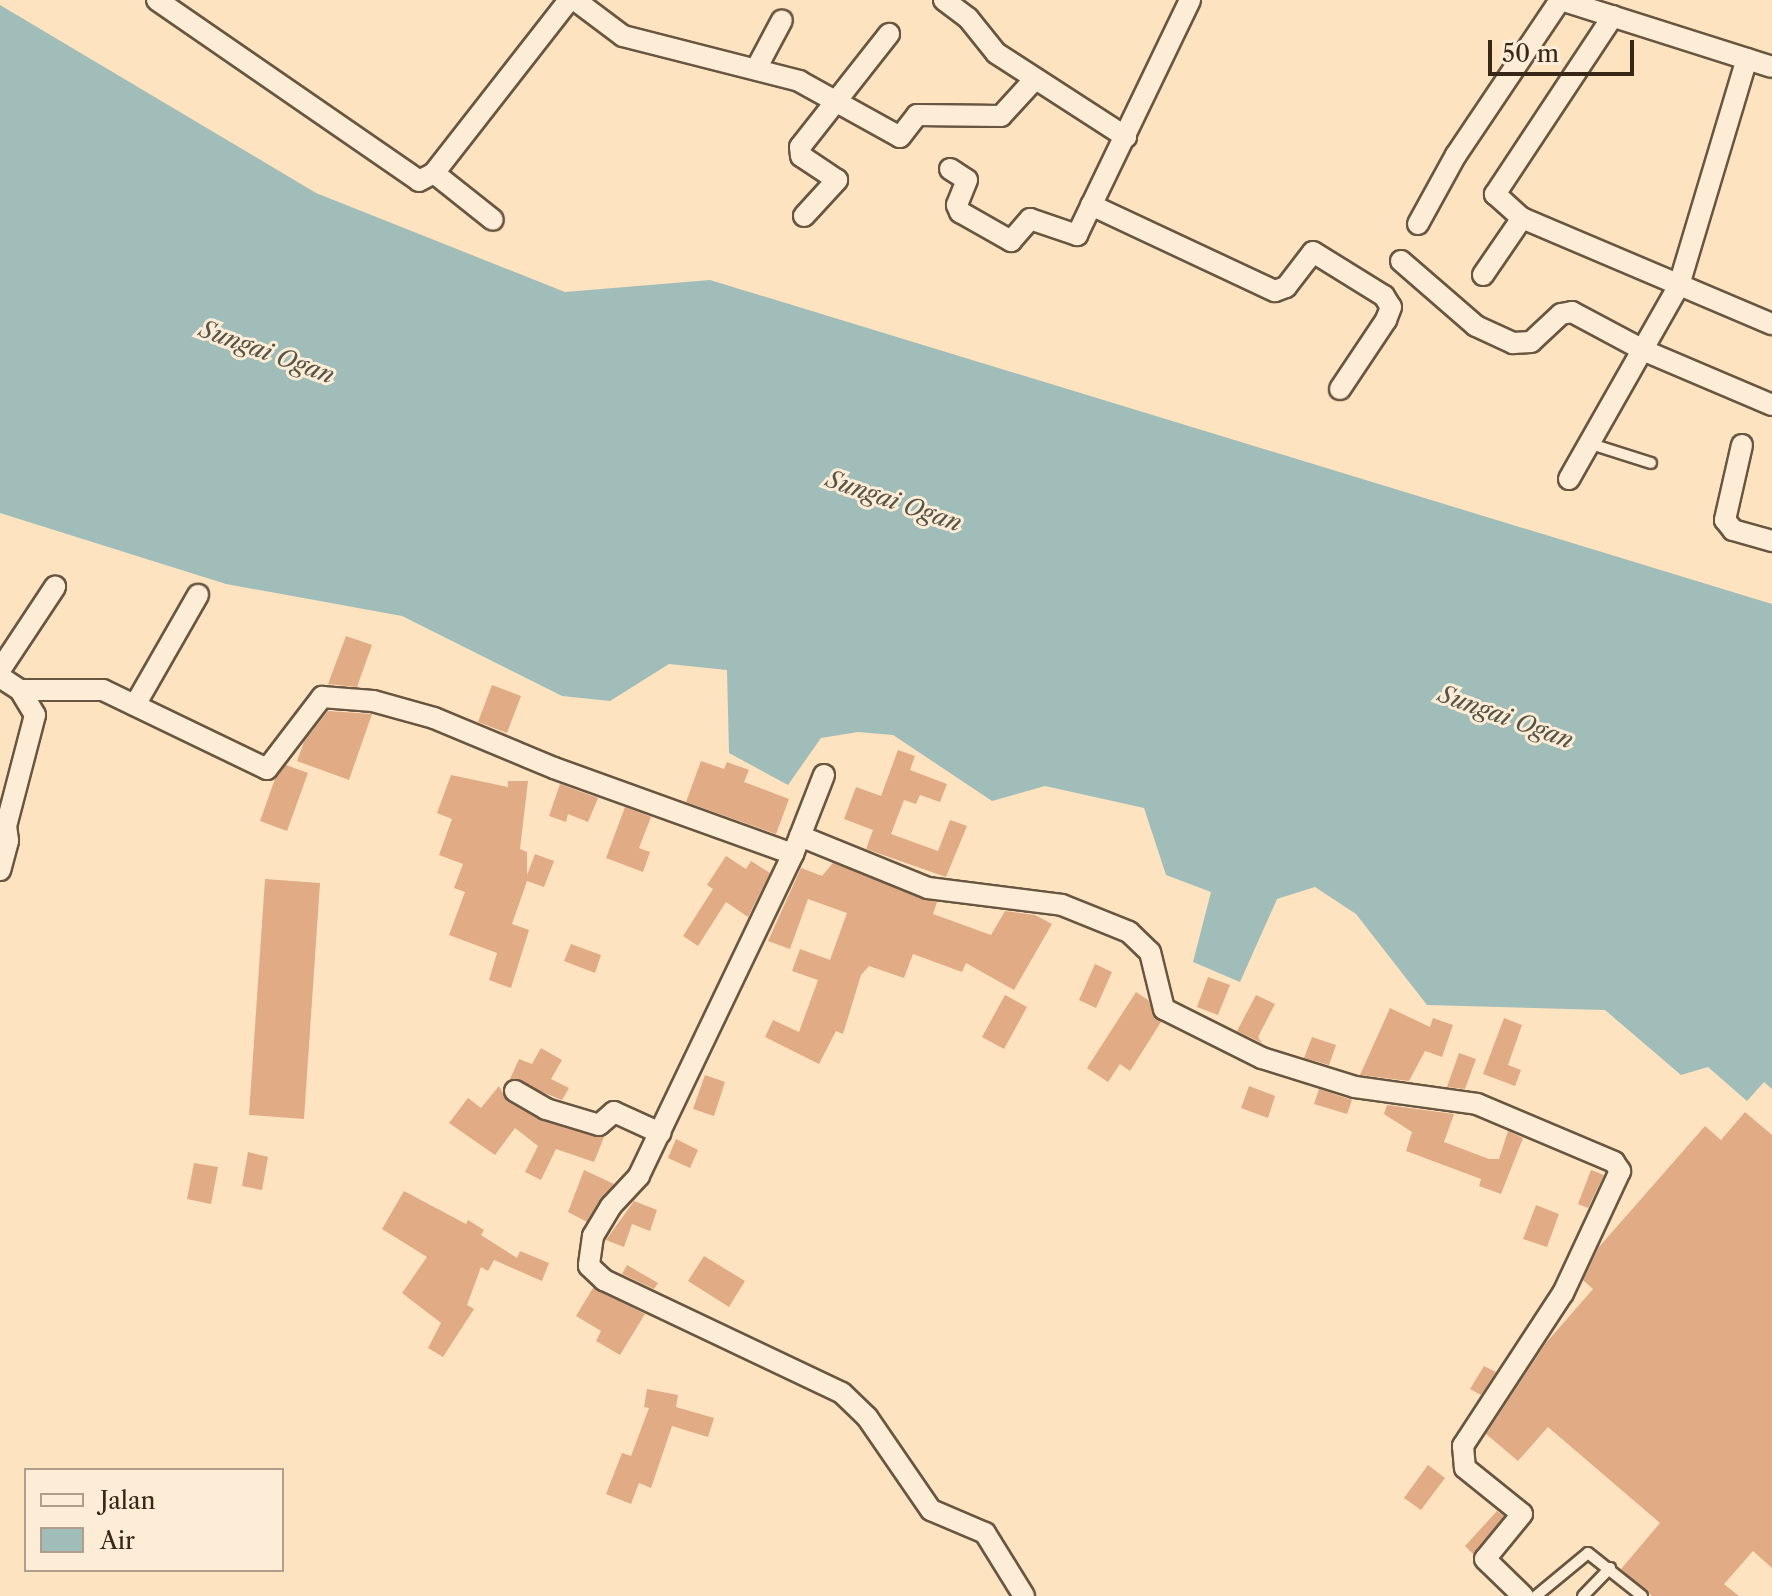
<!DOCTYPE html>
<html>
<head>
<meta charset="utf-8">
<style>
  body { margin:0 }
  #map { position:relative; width:1772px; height:1596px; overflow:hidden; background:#fde3c0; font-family:"Libre Caslon Text",serif }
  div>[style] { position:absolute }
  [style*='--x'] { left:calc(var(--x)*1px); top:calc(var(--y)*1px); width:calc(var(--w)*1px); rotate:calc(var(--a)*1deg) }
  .water>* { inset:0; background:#a1bdb9 }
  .building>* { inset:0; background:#e1ab86 }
  .roads { filter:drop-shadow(2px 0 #685641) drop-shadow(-2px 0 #685641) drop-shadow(0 2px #685641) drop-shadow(0 -2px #685641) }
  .service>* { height:10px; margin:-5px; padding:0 5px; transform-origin:5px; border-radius:5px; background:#feedd6 }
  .minor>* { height:20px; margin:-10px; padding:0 10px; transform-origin:10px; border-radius:10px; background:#feedd6 }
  span { translate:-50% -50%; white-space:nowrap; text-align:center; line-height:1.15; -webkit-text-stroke:6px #feedd6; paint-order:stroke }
  .water-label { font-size:24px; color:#565448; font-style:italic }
  .legend { position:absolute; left:24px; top:1468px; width:260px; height:104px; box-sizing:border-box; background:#feedd6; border:2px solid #ae9e8a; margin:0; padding:10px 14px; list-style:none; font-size:24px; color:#362717 }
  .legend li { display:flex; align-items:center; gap:16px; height:40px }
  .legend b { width:40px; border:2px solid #ae9e8a }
  .scale { position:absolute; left:1488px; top:40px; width:146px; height:36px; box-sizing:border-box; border:4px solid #362717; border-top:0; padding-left:10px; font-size:24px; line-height:28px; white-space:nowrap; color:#362717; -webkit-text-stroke:6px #feedd6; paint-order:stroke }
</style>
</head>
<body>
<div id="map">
  <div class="water">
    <i style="clip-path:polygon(0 5px,316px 193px,565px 292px,710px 280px,1772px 604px,1772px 1089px,1764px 1082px,1747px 1101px,1708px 1067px,1681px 1075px,1605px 1010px,1427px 1005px,1356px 914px,1315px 887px,1277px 899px,1240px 982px,1193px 962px,1211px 892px,1166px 875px,1144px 808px,1045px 786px,992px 801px,893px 735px,858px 732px,821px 738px,788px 785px,729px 753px,727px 670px,669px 664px,610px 701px,562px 696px,402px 616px,226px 584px,0 513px)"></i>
  </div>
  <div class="building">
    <i style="clip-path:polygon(346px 636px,372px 645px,357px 687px,328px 684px)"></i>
    <i style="clip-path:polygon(492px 685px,521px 696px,507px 733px,478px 722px)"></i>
    <i style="clip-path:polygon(328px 711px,372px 714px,349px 780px,297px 761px,304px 742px)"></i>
    <i style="clip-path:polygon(898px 750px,915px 756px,910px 770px,947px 784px,940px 802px,920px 795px,916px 804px,904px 800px,891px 834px,938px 851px,950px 820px,967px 826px,946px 877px,866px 849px,873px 830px,844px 819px,856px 787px,881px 796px)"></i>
    <i style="clip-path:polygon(701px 761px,724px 769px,727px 762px,749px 770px,744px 782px,789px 799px,776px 834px,686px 802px)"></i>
    <i style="clip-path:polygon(286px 765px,308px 773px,287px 831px,260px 821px,275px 779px)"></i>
    <i style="clip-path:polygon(451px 775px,508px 787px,508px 781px,528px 781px,520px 849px,527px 852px,527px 875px,535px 854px,554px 861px,544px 887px,527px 881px,512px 924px,529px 930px,511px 988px,489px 980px,497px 953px,449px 935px,465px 892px,454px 888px,463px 864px,439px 855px,452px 819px,437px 813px)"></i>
    <i style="clip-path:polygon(560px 784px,598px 798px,588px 822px,568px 814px,566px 822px,549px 816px)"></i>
    <i style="clip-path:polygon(625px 807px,651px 817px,639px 848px,650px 852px,643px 872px,606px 858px)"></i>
    <i style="clip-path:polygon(726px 856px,746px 869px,751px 861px,770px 873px,748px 917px,726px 902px,698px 946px,683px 936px,713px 889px,707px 885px)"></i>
    <i style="clip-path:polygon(833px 863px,937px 902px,933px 914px,991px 935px,1005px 911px,1035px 915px,1052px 924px,1014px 990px,966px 963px,962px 972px,913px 954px,904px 978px,869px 966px,861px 975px,843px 1034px,836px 1031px,819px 1064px,765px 1037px,773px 1020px,799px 1032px,818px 980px,792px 971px,800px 949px,830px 960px,847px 913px,808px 899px,790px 949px,768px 941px,801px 868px,822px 876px)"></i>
    <i style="clip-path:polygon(265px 879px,320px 883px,304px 1119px,249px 1115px)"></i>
    <i style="clip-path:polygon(571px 944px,601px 955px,595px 973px,564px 961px)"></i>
    <i style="clip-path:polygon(1095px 964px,1112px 972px,1096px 1008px,1079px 1000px)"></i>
    <i style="clip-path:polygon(1208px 977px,1230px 985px,1218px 1015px,1197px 1007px)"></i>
    <i style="clip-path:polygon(1136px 992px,1148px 1000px,1161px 1022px,1130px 1071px,1120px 1064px,1108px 1082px,1087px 1068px)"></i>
    <i style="clip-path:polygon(1005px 995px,1027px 1007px,1004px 1049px,982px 1037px)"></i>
    <i style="clip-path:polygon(1256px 995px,1275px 1004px,1258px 1037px,1262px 1043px,1237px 1031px)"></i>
    <i style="clip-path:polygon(1390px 1008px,1430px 1027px,1433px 1018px,1453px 1025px,1442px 1057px,1425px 1051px,1409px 1081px,1360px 1075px)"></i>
    <i style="clip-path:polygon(1504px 1018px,1522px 1025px,1508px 1065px,1521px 1070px,1515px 1086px,1483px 1074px)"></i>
    <i style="clip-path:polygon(1312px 1037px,1336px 1045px,1329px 1065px,1304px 1058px)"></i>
    <i style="clip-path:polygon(541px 1048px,562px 1060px,551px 1079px,569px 1088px,562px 1100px,510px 1079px,519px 1059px,532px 1064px)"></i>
    <i style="clip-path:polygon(1459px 1053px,1476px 1059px,1465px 1089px,1447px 1087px)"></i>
    <i style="clip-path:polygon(705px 1075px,725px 1082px,714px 1116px,693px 1109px)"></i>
    <i style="clip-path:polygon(499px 1086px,508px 1102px,540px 1120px,604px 1137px,594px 1162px,556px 1149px,541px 1180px,525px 1172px,538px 1146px,515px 1128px,495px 1155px,449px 1123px,468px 1098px,481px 1108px)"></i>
    <i style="clip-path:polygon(1249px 1086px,1275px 1096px,1268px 1118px,1241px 1108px)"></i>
    <i style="clip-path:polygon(1319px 1089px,1352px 1100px,1347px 1114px,1314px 1104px)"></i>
    <i style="clip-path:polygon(1387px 1105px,1454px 1114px,1444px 1142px,1489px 1159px,1499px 1159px,1508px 1131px,1523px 1138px,1501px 1194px,1479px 1186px,1481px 1179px,1406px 1151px,1412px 1132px,1384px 1114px)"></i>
    <i style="clip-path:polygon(1745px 1112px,1772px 1135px,1772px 1568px,1753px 1551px,1724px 1584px,1739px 1596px,1652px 1596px,1621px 1569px,1660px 1523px,1548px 1427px,1518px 1461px,1486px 1434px,1546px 1343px,1593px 1289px,1583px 1280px,1599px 1247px,1705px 1126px,1721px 1140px)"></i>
    <i style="clip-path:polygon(676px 1139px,698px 1150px,690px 1168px,668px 1158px)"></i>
    <i style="clip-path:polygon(248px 1152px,268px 1157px,262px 1190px,242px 1186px)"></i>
    <i style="clip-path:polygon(194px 1163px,218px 1167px,211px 1204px,187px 1199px)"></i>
    <i style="clip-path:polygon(584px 1170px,614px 1184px,587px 1222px,568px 1212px)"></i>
    <i style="clip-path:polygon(1591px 1170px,1604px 1175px,1588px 1208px,1578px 1204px)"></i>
    <i style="clip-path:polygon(404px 1191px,466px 1224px,468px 1220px,484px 1230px,481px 1235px,517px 1258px,520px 1251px,549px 1263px,542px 1281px,494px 1260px,488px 1271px,481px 1267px,467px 1305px,474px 1309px,443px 1357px,428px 1348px,441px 1323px,402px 1293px,427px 1257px,382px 1229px)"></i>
    <i style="clip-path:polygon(634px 1201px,657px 1210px,650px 1231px,632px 1224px,624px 1247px,606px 1240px)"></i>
    <i style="clip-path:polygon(1536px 1205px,1559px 1214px,1547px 1247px,1523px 1239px)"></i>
    <i style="clip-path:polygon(704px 1256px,745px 1281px,729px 1307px,688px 1281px)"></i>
    <i style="clip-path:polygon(627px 1265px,658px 1283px,654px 1289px,622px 1274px)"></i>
    <i style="clip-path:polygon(593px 1288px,645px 1314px,620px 1355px,596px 1341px,601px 1331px,576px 1316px)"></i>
    <i style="clip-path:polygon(1484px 1366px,1496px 1372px,1481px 1395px,1470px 1389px)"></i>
    <i style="clip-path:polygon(647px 1389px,678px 1395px,676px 1407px,714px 1418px,708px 1437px,672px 1426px,651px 1488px,639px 1483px,631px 1504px,606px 1494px,622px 1453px,631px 1456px,649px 1408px,644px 1407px)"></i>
    <i style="clip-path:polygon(1428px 1465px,1445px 1478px,1421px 1510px,1404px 1498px)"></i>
    <i style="clip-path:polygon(1497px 1511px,1504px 1516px,1473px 1554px,1465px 1546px)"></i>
  </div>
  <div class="roads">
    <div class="service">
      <i style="--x:1588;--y:443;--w:66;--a:17.6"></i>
      <i style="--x:1536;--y:1596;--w:67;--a:-39.6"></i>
      <i style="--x:1588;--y:1553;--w:69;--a:38.5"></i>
      <i style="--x:1583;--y:1596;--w:39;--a:-46"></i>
    </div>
    <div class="minor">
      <i style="--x:157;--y:0;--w:318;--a:34.6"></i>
      <i style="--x:419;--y:181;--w:17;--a:-28"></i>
      <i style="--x:434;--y:173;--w:219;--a:-52"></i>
      <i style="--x:575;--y:0;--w:60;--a:36.9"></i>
      <i style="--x:623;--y:36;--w:182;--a:14.3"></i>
      <i style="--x:799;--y:81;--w:115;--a:29"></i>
      <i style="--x:900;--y:137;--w:28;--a:-52"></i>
      <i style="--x:917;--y:115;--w:84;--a:0.7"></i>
      <i style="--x:1001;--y:116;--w:49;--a:-47.5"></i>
      <i style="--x:944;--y:0;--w:30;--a:37"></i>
      <i style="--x:968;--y:18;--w:45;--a:51.3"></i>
      <i style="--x:996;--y:53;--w:155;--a:32.9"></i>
      <i style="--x:1561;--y:0;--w:221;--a:17.6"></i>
      <i style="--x:1613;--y:16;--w:214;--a:123.5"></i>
      <i style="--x:1495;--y:194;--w:36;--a:42"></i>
      <i style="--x:1522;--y:218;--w:272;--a:23"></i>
      <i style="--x:756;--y:69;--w:55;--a:-62"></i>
      <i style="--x:950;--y:169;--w:20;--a:33"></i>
      <i style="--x:967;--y:180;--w:27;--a:112"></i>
      <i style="--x:957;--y:205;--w:8;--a:67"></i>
      <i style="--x:960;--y:212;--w:59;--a:29.6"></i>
      <i style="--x:1011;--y:241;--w:29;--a:-49"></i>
      <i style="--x:1030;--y:219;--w:50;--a:18.8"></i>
      <i style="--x:1077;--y:235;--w:261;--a:-64.3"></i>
      <i style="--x:434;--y:173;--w:75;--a:38.5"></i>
      <i style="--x:1091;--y:205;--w:203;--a:25.1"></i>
      <i style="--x:1275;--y:291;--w:12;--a:-20"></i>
      <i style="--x:1286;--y:287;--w:44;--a:-52.4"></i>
      <i style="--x:1313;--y:252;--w:84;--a:31.8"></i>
      <i style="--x:1384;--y:296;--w:13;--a:58"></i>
      <i style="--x:1391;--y:307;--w:14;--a:111"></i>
      <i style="--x:1386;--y:320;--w:83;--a:123.7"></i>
      <i style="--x:804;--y:216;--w:49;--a:-47.5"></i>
      <i style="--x:837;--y:180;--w:43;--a:-146.3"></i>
      <i style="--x:801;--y:156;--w:9;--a:-96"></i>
      <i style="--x:800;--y:147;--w:144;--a:-51.8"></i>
      <i style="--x:1418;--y:224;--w:79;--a:-61.2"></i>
      <i style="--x:1456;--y:155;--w:187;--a:-56.1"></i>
      <i style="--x:1401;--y:261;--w:99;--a:40.9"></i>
      <i style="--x:1476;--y:326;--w:41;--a:24.7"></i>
      <i style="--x:1513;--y:343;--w:18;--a:-3"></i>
      <i style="--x:1531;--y:342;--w:41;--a:-43"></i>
      <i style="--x:1561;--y:314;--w:11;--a:-10"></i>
      <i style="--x:1572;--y:312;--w:83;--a:28.1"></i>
      <i style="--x:1645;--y:351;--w:138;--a:23"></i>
      <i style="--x:1483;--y:275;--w:69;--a:-55.6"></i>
      <i style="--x:1742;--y:445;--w:77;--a:102.8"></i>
      <i style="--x:1725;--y:520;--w:13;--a:51"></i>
      <i style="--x:1733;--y:530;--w:41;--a:15.8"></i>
      <i style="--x:1569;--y:479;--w:223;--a:-60.4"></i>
      <i style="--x:1679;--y:285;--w:236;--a:-73.3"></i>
      <i style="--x:0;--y:670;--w:100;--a:-56.5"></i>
      <i style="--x:0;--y:677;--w:24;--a:33"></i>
      <i style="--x:20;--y:690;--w:29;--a:59"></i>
      <i style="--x:35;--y:715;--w:115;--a:104.6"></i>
      <i style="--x:6;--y:826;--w:15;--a:82"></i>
      <i style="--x:8;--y:841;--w:30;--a:105"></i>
      <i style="--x:20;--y:690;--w:83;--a:0"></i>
      <i style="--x:103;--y:690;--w:182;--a:25.7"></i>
      <i style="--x:267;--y:769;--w:91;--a:-52.6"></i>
      <i style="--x:322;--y:697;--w:51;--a:4.5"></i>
      <i style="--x:373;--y:701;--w:63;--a:15.6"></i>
      <i style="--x:434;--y:718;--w:130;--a:22.6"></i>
      <i style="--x:554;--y:768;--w:254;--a:19.8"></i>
      <i style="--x:135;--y:705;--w:127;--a:-60.2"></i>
      <i style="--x:824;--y:775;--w:85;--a:111.4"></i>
      <i style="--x:793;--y:854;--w:357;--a:115.6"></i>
      <i style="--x:639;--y:1176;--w:41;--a:133"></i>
      <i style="--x:611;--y:1206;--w:35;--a:121"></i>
      <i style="--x:593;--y:1236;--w:30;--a:98"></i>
      <i style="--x:589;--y:1266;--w:21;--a:43"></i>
      <i style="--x:604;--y:1280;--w:263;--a:25.4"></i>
      <i style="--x:842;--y:1393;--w:35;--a:44"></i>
      <i style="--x:867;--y:1417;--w:113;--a:55.5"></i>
      <i style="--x:931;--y:1510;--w:59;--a:23.1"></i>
      <i style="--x:985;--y:1533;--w:74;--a:58.2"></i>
      <i style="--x:800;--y:836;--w:138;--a:22.1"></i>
      <i style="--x:928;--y:888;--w:135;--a:7.2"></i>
      <i style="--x:1062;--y:905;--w:72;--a:21.9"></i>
      <i style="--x:1129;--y:932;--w:29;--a:44"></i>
      <i style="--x:1150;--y:952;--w:59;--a:76.2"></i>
      <i style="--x:1164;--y:1009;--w:110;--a:26.6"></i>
      <i style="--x:1262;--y:1058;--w:97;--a:17.3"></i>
      <i style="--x:1355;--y:1087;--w:123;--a:7.9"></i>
      <i style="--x:1477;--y:1104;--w:149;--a:22.9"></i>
      <i style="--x:1614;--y:1162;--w:11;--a:56"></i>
      <i style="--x:1620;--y:1171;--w:135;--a:115"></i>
      <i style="--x:1563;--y:1293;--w:183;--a:123.2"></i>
      <i style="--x:1463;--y:1446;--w:22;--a:85"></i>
      <i style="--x:1465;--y:1468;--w:73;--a:38.9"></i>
      <i style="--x:1522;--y:1514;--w:58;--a:129.4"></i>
      <i style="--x:1485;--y:1559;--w:53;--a:44.2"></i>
      <i style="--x:515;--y:1091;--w:36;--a:30"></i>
      <i style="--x:546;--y:1109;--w:55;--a:16.8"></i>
      <i style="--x:599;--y:1125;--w:20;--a:-41"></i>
      <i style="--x:614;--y:1112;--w:51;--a:24.5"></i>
    </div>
  </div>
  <div class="water-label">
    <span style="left:267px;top:352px;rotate:20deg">Sungai Ogan</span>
    <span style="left:894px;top:501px;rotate:19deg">Sungai Ogan</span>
    <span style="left:1506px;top:717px;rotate:20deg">Sungai Ogan</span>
  </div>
  <ul class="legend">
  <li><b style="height:10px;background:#feedd6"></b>Jalan</li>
  <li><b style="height:22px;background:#a1bdb9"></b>Air</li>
  </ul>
  <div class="scale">50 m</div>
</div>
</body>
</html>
